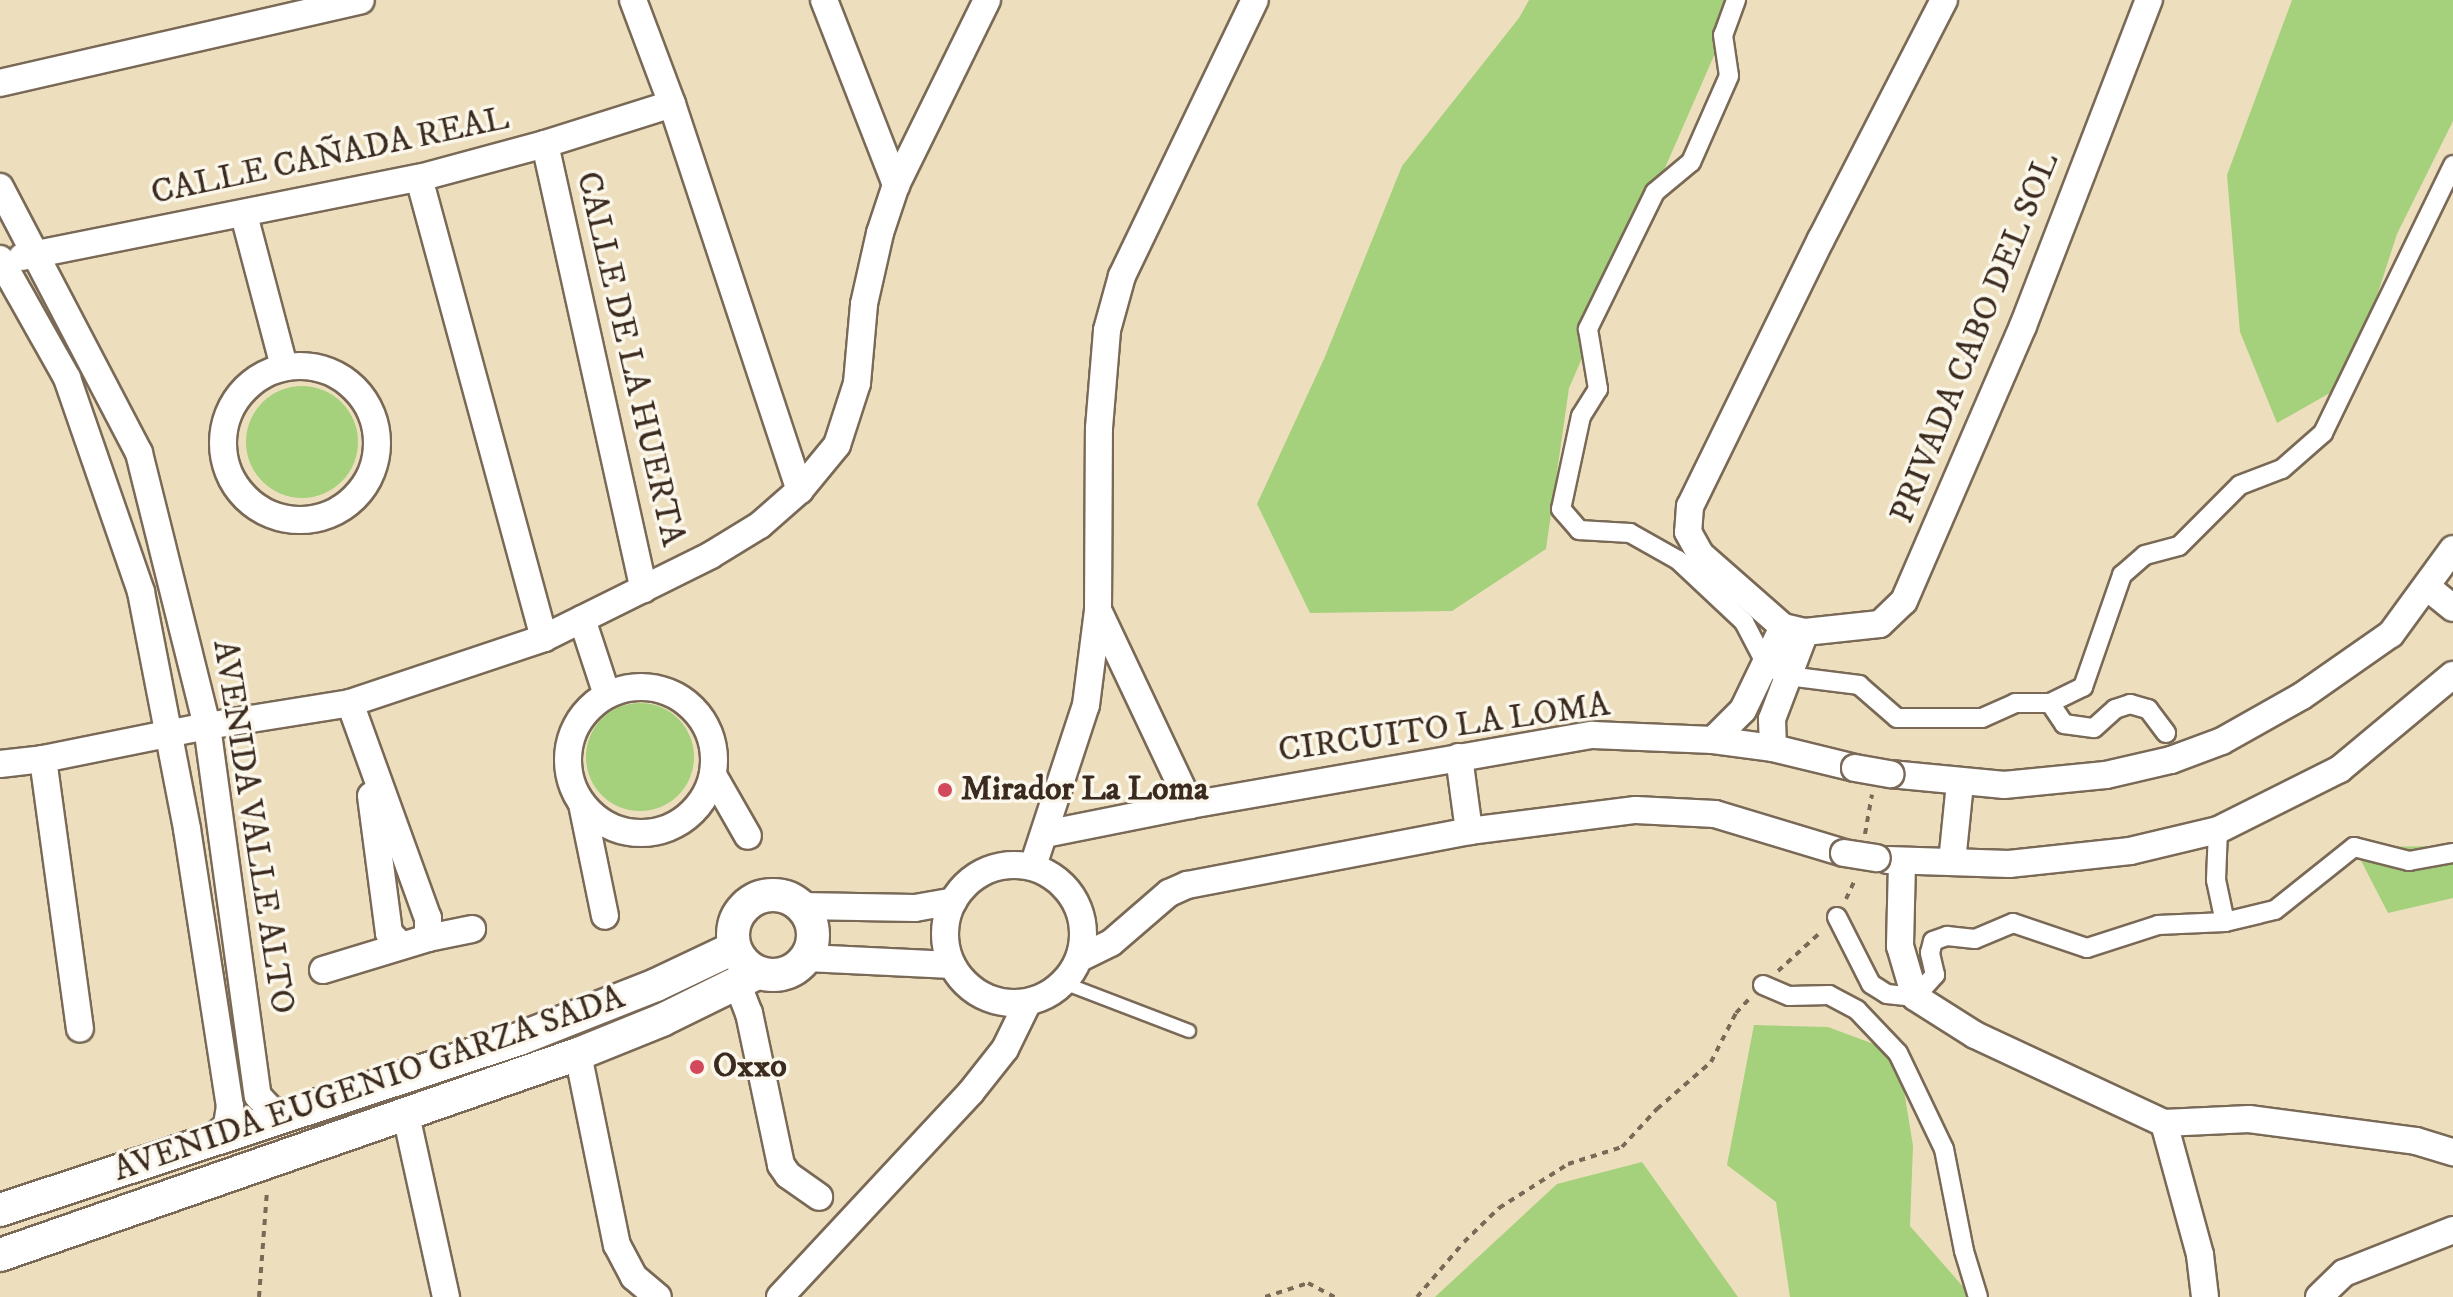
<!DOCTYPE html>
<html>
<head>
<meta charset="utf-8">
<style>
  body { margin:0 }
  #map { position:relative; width:2453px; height:1297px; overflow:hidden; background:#eddfbd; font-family:"IM FELL DW Pica",serif }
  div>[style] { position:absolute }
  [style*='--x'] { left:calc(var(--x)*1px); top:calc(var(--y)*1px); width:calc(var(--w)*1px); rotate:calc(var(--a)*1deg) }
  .green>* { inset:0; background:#a5d07c }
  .round { border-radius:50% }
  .path>* { height:4px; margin-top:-2px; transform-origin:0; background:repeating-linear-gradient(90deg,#796956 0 6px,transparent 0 12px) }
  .roads { filter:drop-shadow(2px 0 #796956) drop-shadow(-2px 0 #796956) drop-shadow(0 2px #796956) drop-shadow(0 -2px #796956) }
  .service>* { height:12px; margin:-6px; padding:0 6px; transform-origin:6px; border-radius:6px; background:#fff }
  .pedestrian>* { height:18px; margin:-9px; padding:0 9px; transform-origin:9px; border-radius:9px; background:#fff }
  .minor>* { height:26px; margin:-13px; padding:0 13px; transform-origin:13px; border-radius:13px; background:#fff }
  .minor>.ring { margin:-13px; padding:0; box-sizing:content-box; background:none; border:26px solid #fff; border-radius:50% }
  .tertiary>* { height:32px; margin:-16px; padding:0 16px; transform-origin:16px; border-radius:16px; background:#fff }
  .tertiary>.ring { margin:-16px; padding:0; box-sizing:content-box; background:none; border:32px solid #fff; border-radius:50% }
  .bridges { filter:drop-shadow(2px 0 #796956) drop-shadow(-2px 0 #796956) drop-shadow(0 2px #796956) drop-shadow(0 -2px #796956) }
  .minor-bridge>* { height:26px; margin:-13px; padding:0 13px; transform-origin:13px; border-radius:13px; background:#fff }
  .dots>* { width:22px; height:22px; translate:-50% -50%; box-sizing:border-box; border:4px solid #fbf7ec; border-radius:50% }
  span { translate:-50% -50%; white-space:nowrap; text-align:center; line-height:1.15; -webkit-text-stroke:7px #fbf7ec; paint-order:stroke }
  .street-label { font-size:34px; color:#3b2a1e }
  .poi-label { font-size:34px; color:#3b2a1e; font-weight:700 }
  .left { translate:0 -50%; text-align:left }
</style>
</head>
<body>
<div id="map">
  <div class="green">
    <i style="clip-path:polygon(1529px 0,1733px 0,1723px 35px,1569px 388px,1546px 549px,1452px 611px,1310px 613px,1257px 504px,1324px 359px,1402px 166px,1519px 18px)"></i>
    <i style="clip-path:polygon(2292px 0,2453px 0,2453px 121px,2397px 234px,2349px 382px,2277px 423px,2240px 332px,2227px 175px)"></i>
    <i class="round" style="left:246px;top:386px;width:112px;height:112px"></i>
    <i class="round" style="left:586px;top:703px;width:108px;height:108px"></i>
    <i style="clip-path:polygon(2453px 846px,2453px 898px,2388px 913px,2354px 847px)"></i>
    <i style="clip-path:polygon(1754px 1025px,1828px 1027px,1898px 1053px,1913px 1146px,1910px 1226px,1972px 1297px,1790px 1297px,1776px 1202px,1727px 1165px)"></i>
    <i style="clip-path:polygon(1642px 1162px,1738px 1297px,1435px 1297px,1557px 1184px)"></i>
  </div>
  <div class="path">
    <i style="--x:1865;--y:834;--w:40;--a:-80"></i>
    <i style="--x:1846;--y:899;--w:23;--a:-65"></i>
    <i style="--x:1778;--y:971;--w:59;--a:-42.3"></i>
    <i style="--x:259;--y:1297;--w:106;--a:-85.7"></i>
    <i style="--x:1265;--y:1297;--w:45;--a:-18"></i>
    <i style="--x:1308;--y:1283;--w:30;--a:28"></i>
    <i style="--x:1417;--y:1297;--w:72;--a:-49.5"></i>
    <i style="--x:1464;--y:1242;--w:49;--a:-44.2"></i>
    <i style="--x:1499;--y:1208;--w:82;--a:-32.5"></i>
    <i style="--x:1568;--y:1164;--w:57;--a:-17.5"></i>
    <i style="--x:1622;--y:1147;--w:52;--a:-47.4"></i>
    <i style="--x:1657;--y:1109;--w:72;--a:-41"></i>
    <i style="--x:1711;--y:1062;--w:55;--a:-63"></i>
    <i style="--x:1736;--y:1013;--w:19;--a:-47"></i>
  </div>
  <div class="roads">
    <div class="service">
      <i style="--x:1064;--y:983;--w:134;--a:21"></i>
    </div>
    <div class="pedestrian">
      <i style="--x:1736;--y:0;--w:37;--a:110"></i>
      <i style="--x:1723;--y:35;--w:41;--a:81.7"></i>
      <i style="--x:1729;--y:76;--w:94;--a:113.8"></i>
      <i style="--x:1691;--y:162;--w:47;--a:140.2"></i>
      <i style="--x:1655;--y:192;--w:153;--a:116.1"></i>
      <i style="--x:1588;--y:329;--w:61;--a:80.5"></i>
      <i style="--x:1598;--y:389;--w:32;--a:122"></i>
      <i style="--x:1581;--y:416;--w:95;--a:102.1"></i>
      <i style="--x:1561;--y:509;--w:28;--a:49"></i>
      <i style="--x:1579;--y:530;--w:51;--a:3.4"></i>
      <i style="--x:1630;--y:533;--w:55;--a:29.4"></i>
      <i style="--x:1678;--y:560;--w:91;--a:43.2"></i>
      <i style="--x:1744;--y:622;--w:50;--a:62.4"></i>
      <i style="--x:1767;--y:666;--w:23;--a:25"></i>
      <i style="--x:1788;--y:676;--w:72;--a:7.2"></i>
      <i style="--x:1859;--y:685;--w:50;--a:41"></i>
      <i style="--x:1897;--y:718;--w:85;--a:0"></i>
      <i style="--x:1982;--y:718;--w:36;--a:-24"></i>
      <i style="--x:2015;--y:703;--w:35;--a:0"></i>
      <i style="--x:2050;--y:703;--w:37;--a:-26"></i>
      <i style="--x:2083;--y:687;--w:119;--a:-70.8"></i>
      <i style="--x:2122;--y:575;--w:30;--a:-41"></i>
      <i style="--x:2145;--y:555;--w:35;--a:-15"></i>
      <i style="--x:2179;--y:546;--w:86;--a:-45"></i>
      <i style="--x:2240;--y:485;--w:45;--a:-20.9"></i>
      <i style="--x:2282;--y:469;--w:55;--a:-41.3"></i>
      <i style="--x:2323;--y:433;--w:298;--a:-64.1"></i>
      <i style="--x:2050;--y:703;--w:25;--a:56"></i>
      <i style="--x:2064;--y:724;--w:30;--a:8"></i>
      <i style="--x:2094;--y:728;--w:28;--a:-42"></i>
      <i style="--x:2115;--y:709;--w:16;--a:-18"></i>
      <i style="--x:2130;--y:704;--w:19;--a:16"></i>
      <i style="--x:2148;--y:709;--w:30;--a:53"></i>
      <i style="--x:2218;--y:830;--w:50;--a:92.3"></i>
      <i style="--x:2216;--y:880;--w:43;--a:77.9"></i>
      <i style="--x:1837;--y:917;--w:75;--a:63.1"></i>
      <i style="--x:1871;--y:984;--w:19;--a:32"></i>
      <i style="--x:1887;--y:994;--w:28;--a:6"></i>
      <i style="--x:1915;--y:997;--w:30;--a:-48"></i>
      <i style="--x:1935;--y:975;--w:23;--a:-103"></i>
      <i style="--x:1930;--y:953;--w:12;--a:-76"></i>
      <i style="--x:1933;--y:941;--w:15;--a:-20"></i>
      <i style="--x:1947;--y:936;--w:28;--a:6"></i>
      <i style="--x:1975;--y:939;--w:41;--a:-22.8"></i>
      <i style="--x:2013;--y:923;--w:78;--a:18.7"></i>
      <i style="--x:2087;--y:948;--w:75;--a:-17.9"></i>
      <i style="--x:2158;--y:925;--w:67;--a:-2.6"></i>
      <i style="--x:2225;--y:922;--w:51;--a:-13.5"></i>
      <i style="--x:2275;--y:910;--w:101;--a:-38.6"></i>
      <i style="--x:2354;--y:847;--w:57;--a:14.3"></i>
      <i style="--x:2409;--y:861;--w:45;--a:-10.3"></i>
      <i style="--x:1763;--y:985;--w:28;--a:23"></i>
      <i style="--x:1789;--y:996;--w:40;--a:-1.4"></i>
      <i style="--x:1829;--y:995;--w:32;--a:28"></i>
      <i style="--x:1857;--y:1010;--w:59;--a:46.4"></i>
      <i style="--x:1898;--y:1053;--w:106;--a:64.4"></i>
      <i style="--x:1944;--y:1149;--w:104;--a:78.9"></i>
      <i style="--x:1964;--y:1251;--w:48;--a:73.1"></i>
    </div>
    <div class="minor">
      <i style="--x:633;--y:0;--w:111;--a:69.4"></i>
      <i style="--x:672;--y:104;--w:407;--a:71.7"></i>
      <i style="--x:824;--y:0;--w:199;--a:68.7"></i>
      <i style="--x:1944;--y:0;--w:269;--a:117.2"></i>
      <i style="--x:1821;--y:239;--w:297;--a:116.1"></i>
      <i style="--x:1690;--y:506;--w:26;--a:94"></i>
      <i style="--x:1688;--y:532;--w:25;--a:61"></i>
      <i style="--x:1700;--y:554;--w:111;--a:41.3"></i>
      <i style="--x:1783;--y:627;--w:23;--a:13"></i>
      <i style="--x:1805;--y:632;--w:75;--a:-6.1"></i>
      <i style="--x:1880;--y:624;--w:33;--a:-44"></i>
      <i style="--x:1904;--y:601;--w:300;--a:-66.6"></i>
      <i style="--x:2023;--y:326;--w:350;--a:-68.9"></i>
      <i style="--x:0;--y:83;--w:370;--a:-12.9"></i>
      <i style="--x:545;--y:144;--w:456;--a:77.5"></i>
      <i style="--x:419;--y:178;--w:477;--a:74.8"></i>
      <i style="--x:0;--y:187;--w:300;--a:62.4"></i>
      <i style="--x:139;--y:453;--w:281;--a:76"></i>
      <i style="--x:207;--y:726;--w:373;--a:82.2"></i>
      <i style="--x:258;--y:1096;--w:18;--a:47"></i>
      <i style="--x:270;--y:1109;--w:20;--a:20"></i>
      <i style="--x:244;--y:215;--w:156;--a:75.2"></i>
      <i style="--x:22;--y:257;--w:405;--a:-11.3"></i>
      <i style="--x:419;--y:178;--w:131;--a:-15.1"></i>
      <i style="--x:545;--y:144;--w:133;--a:-17.5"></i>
      <i style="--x:0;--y:259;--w:137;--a:60.6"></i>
      <i style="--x:67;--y:378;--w:226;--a:70.9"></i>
      <i style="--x:141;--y:592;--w:241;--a:79"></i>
      <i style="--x:187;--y:829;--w:280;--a:81.2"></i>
      <i style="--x:230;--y:1106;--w:20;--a:99"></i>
      <i style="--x:227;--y:1126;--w:27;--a:141"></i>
      <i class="ring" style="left:223px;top:366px;width:128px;height:128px"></i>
      <i style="--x:2427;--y:587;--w:33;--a:39"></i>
      <i style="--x:1098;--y:610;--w:216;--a:64.7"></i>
      <i style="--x:582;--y:619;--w:80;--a:71.8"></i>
      <i class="ring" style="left:568px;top:687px;width:120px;height:120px"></i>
      <i style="--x:350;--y:703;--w:229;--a:70.1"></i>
      <i style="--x:428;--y:918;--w:20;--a:90"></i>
      <i style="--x:1713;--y:740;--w:42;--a:-45"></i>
      <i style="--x:1743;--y:710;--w:92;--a:-64.3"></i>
      <i style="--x:1773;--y:748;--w:29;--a:-92"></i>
      <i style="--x:1772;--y:719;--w:93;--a:-69.2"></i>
      <i style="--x:1459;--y:757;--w:75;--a:82.3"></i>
      <i style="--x:43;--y:759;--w:272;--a:82.2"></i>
      <i style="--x:0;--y:764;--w:43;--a:-6.6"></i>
      <i style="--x:43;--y:759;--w:167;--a:-11.4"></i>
      <i style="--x:207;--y:726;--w:145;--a:-9.1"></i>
      <i style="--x:350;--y:703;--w:205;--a:-18.5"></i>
      <i style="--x:544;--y:638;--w:186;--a:-26.4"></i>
      <i style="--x:711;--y:555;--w:57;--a:-31.5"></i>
      <i style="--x:760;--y:525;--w:53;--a:-41.2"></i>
      <i style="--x:800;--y:490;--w:58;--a:-50.6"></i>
      <i style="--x:837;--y:445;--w:65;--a:-72.1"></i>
      <i style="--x:857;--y:383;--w:79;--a:-84.9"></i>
      <i style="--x:864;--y:304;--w:73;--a:-77.3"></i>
      <i style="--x:880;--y:233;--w:51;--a:-71.6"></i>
      <i style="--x:896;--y:185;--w:206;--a:-63.8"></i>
      <i style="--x:1890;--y:774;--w:115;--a:5.5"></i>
      <i style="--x:2004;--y:785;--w:102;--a:-5.6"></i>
      <i style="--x:2106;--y:775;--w:67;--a:-13"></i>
      <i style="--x:2171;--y:760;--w:54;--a:-20.4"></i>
      <i style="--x:2222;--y:741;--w:92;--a:-29.4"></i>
      <i style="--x:2302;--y:696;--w:108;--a:-34.9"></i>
      <i style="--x:2391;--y:634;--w:105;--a:-53.9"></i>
      <i style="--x:713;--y:775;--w:70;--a:60.2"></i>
      <i style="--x:371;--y:796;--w:138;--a:82.5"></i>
      <i style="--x:389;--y:933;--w:18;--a:45"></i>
      <i style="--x:582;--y:804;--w:114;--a:78.4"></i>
      <i style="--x:1045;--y:834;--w:148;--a:-11.3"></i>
      <i style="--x:1190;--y:805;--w:409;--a:-9.9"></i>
      <i style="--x:1593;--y:735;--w:120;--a:2.4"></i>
      <i style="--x:1713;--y:740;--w:61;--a:7.6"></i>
      <i style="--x:1773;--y:748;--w:84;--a:13.7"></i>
      <i style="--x:1888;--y:860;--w:121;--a:1.9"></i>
      <i style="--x:2009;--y:864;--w:122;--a:-6.1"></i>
      <i style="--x:2130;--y:851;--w:90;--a:-13.4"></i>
      <i style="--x:2218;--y:830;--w:136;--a:-26.6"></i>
      <i style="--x:2340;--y:769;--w:147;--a:-39.8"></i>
      <i style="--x:1952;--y:862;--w:79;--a:-84.2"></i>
      <i style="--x:1902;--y:863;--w:83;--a:91.4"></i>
      <i style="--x:1900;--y:946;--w:53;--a:73.6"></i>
      <i style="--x:1915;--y:997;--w:71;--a:32.3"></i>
      <i style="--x:1975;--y:1035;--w:208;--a:25"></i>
      <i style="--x:2164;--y:1123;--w:85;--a:-2.7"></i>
      <i style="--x:2249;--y:1119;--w:168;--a:7.5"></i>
      <i style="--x:2416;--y:1141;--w:39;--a:17"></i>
      <i class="ring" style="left:945px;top:865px;width:112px;height:112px"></i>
      <i style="--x:1033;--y:866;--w:169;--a:-71.8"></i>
      <i style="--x:1086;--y:705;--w:96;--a:-82.8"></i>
      <i style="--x:1098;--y:610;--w:182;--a:-89.7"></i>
      <i style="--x:1099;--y:428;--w:98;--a:-85.3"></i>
      <i style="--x:1107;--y:330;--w:56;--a:-74.5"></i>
      <i style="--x:1122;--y:276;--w:306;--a:-64.3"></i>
      <i style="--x:801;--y:906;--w:114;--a:1"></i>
      <i style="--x:915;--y:908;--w:39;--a:-10"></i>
      <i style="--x:807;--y:958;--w:145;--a:2.8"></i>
      <i style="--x:1080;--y:958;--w:34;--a:-26"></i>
      <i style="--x:1111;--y:943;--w:77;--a:-40.8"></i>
      <i style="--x:1169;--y:893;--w:20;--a:-24"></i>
      <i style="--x:1187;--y:885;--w:287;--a:-10.8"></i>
      <i style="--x:1469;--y:831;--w:168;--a:-7.2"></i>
      <i style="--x:1636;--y:810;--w:79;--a:2.9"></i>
      <i style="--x:1715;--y:814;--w:135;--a:16.8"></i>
      <i style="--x:323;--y:970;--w:110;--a:-16.9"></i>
      <i style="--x:428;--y:938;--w:45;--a:-11.6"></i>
      <i style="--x:738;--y:985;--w:30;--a:69"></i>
      <i style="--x:749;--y:1013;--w:155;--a:78.1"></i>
      <i style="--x:781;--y:1165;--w:12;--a:55"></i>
      <i style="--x:788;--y:1175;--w:38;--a:35"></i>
      <i style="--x:578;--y:1054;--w:195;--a:78.5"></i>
      <i style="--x:617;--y:1245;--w:36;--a:62"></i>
      <i style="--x:634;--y:1277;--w:31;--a:40"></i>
      <i style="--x:406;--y:1115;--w:186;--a:77.6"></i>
      <i style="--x:2164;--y:1123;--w:137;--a:74.7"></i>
      <i style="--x:2200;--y:1255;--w:42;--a:83.2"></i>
      <i style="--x:780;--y:1297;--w:280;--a:-47"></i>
      <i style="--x:971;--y:1092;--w:55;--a:-51.7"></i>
      <i style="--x:1005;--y:1049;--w:52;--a:-63.9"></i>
      <i style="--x:2319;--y:1297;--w:35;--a:-44"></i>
      <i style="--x:2344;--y:1273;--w:117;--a:-21.5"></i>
    </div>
    <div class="tertiary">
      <i class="ring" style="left:733px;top:895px;width:48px;height:48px"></i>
      <i style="--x:0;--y:1210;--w:546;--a:-18.24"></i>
      <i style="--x:519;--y:1039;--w:147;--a:-21.5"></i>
      <i style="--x:656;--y:985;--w:86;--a:-25.4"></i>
      <i style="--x:0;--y:1255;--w:612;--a:-19.18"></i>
      <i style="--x:578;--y:1054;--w:91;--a:-22"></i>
      <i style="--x:662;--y:1020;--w:106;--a:-26.3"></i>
    </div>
  </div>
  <div class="bridges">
    <div class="minor-bridge">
      <i style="--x:1855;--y:768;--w:36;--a:10"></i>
      <i style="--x:1844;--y:853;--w:33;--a:9"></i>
    </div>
  </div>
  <div class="dots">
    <i style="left:945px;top:790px;background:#d1495b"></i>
    <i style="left:697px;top:1067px;background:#d1495b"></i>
  </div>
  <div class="street-label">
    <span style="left:330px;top:156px;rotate:-12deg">CALLE CAÑADA REAL</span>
    <span style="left:1975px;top:338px;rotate:-68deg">PRIVADA CABO DEL SOL</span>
    <span style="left:630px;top:359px;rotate:77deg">CALLE DE LA HUERTA</span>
    <span style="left:1444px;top:728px;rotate:-8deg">CIRCUITO LA LOMA</span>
    <span style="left:253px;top:827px;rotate:81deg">AVENIDA VALLE ALTO</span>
    <span style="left:369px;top:1084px;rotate:-19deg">AVENIDA EUGENIO GARZA SADA</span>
  </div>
  <div class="poi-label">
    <span class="left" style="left:961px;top:790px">Mirador La Loma</span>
    <span class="left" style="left:713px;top:1067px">Oxxo</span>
  </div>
</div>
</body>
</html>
